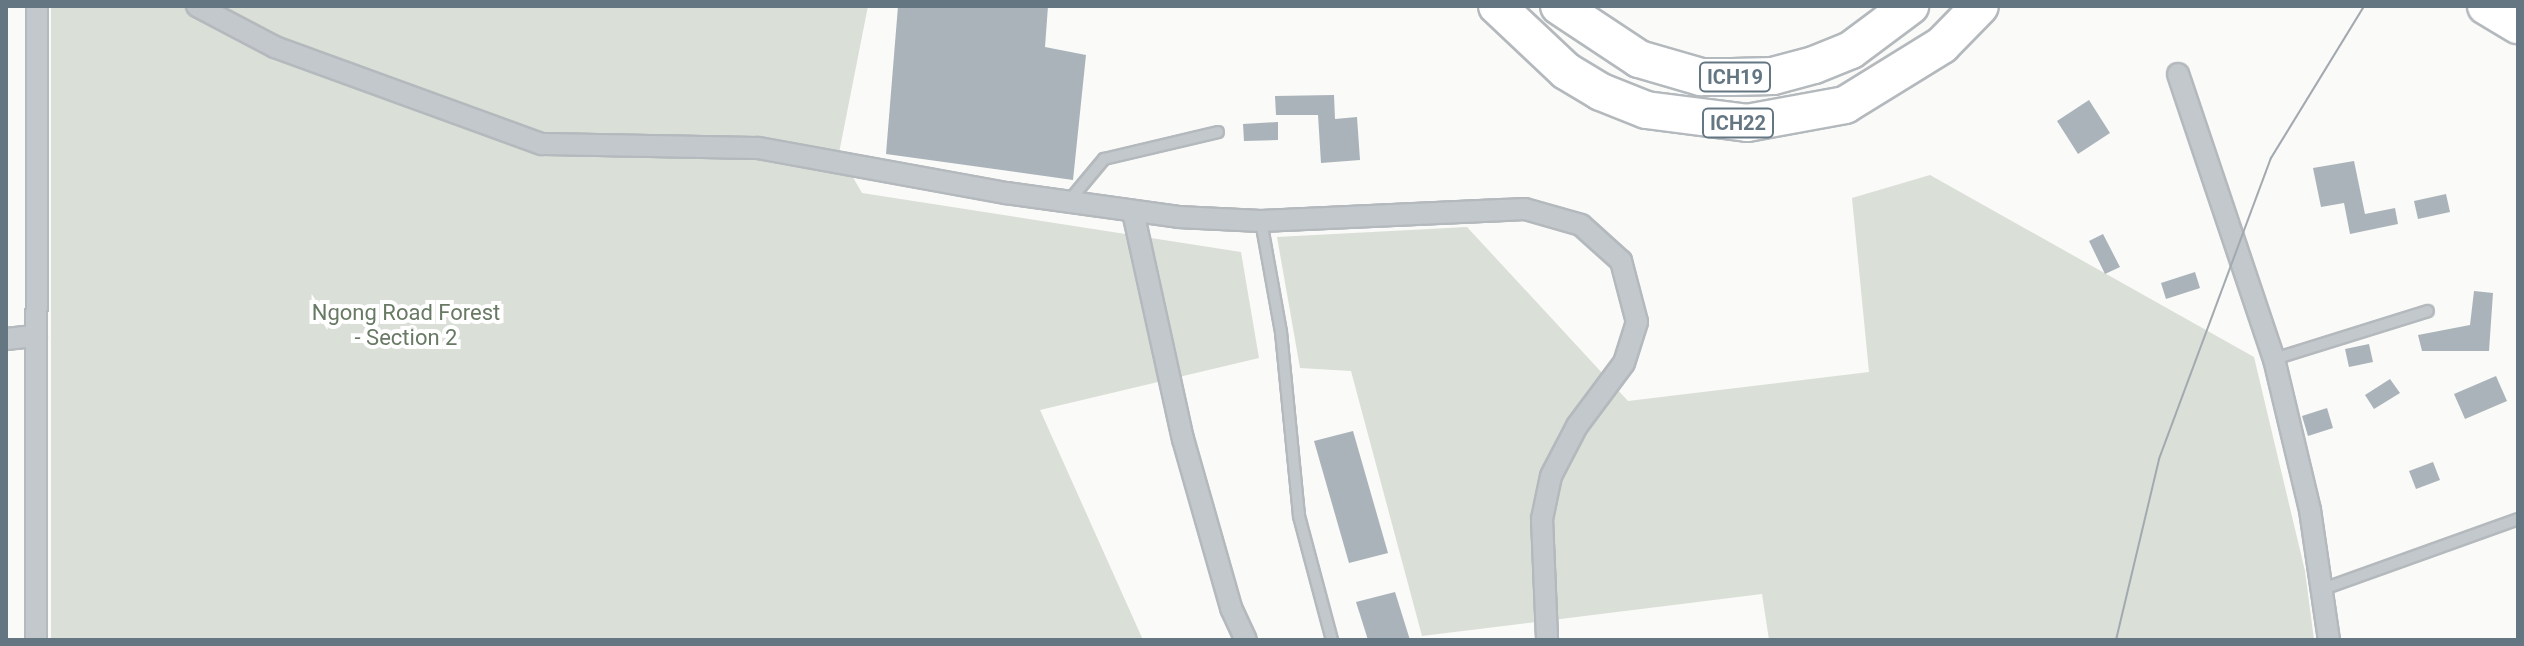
<!DOCTYPE html>
<html>
<head>
<meta charset="utf-8">
<style>
  body { margin:0 }
  #map { position:relative; width:2524px; height:646px; overflow:hidden; background:#fafaf8; font-family:Roboto,sans-serif }
  div>[style] { position:absolute }
  [style*='--x'] { left:calc(var(--x)*1px); top:calc(var(--y)*1px); width:calc(var(--w)*1px); rotate:calc(var(--a)*1deg) }
  .green>* { inset:0; background:#dadfd7 }
  .building>* { inset:0; background:#aab3b9 }
  .roads { filter:drop-shadow(2px 0 #b4b9bd) drop-shadow(-2px 0 #b4b9bd) drop-shadow(0 2px #b4b9bd) drop-shadow(0 -2px #b4b9bd) }
  .lane>* { height:10px; margin:-5px; padding:0 5px; transform-origin:5px; border-radius:5px; background:#c3c8cc }
  .street>* { height:20px; margin:-10px; padding:0 10px; transform-origin:10px; border-radius:10px; background:#c3c8cc }
  .highway>* { height:36px; margin:-18px; padding:0 18px; transform-origin:18px; border-radius:18px; background:#fff }
  .tram>* { height:2px; margin:-1px; padding:0 1px; transform-origin:1px; border-radius:1px; background:#a2aab0 }
  span { translate:-50% -50%; white-space:nowrap; text-align:center; line-height:1.15; -webkit-text-stroke:8px #fff; paint-order:stroke }
  .shield-label span { padding:2px 6px; background:#fff; border:2px solid; border-radius:6px; -webkit-text-stroke-width:0 }
  .shield-label { font-size:20px; color:#657683; font-weight:700 }
  .park-label { font-size:22px; color:#687a64 }
  .frame { position:absolute; inset:0; border:8px solid #657683; pointer-events:none }
</style>
</head>
<body>
<div id="map">
  <div class="green">
    <i style="clip-path:polygon(51px 6px,868px 6px,839px 153px,862px 193px,1241px 252px,1259px 358px,1040px 410px,1143px 640px,51px 640px)"></i>
    <i style="clip-path:polygon(1930px 175px,2254px 357px,2305px 571px,2314px 640px,1769px 640px,1762px 594px,1422px 636px,1351px 371px,1300px 368px,1277px 237px,1467px 227px,1628px 401px,1869px 372px,1852px 198px)"></i>
  </div>
  <div class="building">
    <i style="clip-path:polygon(898px 6px,1048px 6px,1045px 47px,1086px 55px,1073px 180px,886px 154px)"></i>
    <i style="clip-path:polygon(1334px 95px,1335px 119px,1357px 117px,1360px 160px,1321px 163px,1318px 115px,1276px 115px,1275px 96px)"></i>
    <i style="clip-path:polygon(2089px 100px,2110px 133px,2078px 154px,2057px 121px)"></i>
    <i style="clip-path:polygon(1278px 122px,1278px 140px,1244px 141px,1243px 124px)"></i>
    <i style="clip-path:polygon(2354px 161px,2365px 214px,2395px 208px,2398px 224px,2350px 234px,2344px 203px,2321px 207px,2313px 168px)"></i>
    <i style="clip-path:polygon(2446px 194px,2450px 212px,2418px 219px,2414px 201px)"></i>
    <i style="clip-path:polygon(2103px 234px,2120px 267px,2105px 274px,2089px 241px)"></i>
    <i style="clip-path:polygon(2195px 272px,2200px 288px,2166px 299px,2161px 283px)"></i>
    <i style="clip-path:polygon(2474px 291px,2493px 293px,2489px 351px,2422px 351px,2418px 335px,2470px 325px)"></i>
    <i style="clip-path:polygon(2369px 344px,2373px 362px,2349px 367px,2345px 349px)"></i>
    <i style="clip-path:polygon(2496px 376px,2507px 401px,2465px 419px,2454px 394px)"></i>
    <i style="clip-path:polygon(2390px 379px,2400px 393px,2374px 409px,2365px 395px)"></i>
    <i style="clip-path:polygon(2327px 408px,2333px 428px,2308px 436px,2302px 416px)"></i>
    <i style="clip-path:polygon(1353px 431px,1388px 553px,1349px 563px,1314px 441px)"></i>
    <i style="clip-path:polygon(2433px 462px,2440px 480px,2416px 489px,2409px 471px)"></i>
    <i style="clip-path:polygon(1395px 592px,1410px 640px,1368px 640px,1356px 602px)"></i>
  </div>
  <div class="roads">
    <div class="lane">
      <i style="--x:1069;--y:201;--w:55;--a:-50.2"></i>
      <i style="--x:1104;--y:159;--w:117;--a:-13.3"></i>
      <i style="--x:1261;--y:221;--w:113;--a:79.8"></i>
      <i style="--x:1281;--y:332;--w:185;--a:84.4"></i>
      <i style="--x:1299;--y:516;--w:128;--a:75.1"></i>
      <i style="--x:2274;--y:359;--w:161;--a:-17.3"></i>
      <i style="--x:2323;--y:589;--w:207;--a:-19.7"></i>
    </div>
    <div class="street">
      <i style="--x:197;--y:6;--w:88;--a:27.7"></i>
      <i style="--x:275;--y:47;--w:284;--a:20"></i>
      <i style="--x:542;--y:144;--w:216;--a:1.1"></i>
      <i style="--x:758;--y:148;--w:252;--a:10.3"></i>
      <i style="--x:1006;--y:193;--w:174;--a:7.9"></i>
      <i style="--x:1178;--y:217;--w:83;--a:2.8"></i>
      <i style="--x:1261;--y:221;--w:264;--a:-2.6"></i>
      <i style="--x:1525;--y:209;--w:58;--a:15.9"></i>
      <i style="--x:1581;--y:225;--w:54;--a:42"></i>
      <i style="--x:1621;--y:261;--w:63;--a:75.3"></i>
      <i style="--x:1637;--y:322;--w:43;--a:107.6"></i>
      <i style="--x:1624;--y:363;--w:79;--a:126.7"></i>
      <i style="--x:1577;--y:426;--w:56;--a:117.5"></i>
      <i style="--x:1551;--y:476;--w:44;--a:101.8"></i>
      <i style="--x:1542;--y:519;--w:121;--a:87.6"></i>
      <i style="--x:2178;--y:74;--w:301;--a:71.4"></i>
      <i style="--x:2274;--y:359;--w:155;--a:76.6"></i>
      <i style="--x:2310;--y:510;--w:131;--a:81.7"></i>
      <i style="--x:1133;--y:212;--w:232;--a:77.6"></i>
      <i style="--x:1183;--y:439;--w:176;--a:74.1"></i>
      <i style="--x:1231;--y:608;--w:35;--a:65"></i>
      <i style="--x:6;--y:339;--w:30;--a:-6"></i>
      <i style="--x:36;--y:640;--w:634;--a:-89.91"></i>
    </div>
    <div class="highway">
      <i style="--x:1497;--y:6;--w:95;--a:43.3"></i>
      <i style="--x:1566;--y:71;--w:41;--a:31"></i>
      <i style="--x:1601;--y:92;--w:48;--a:21.8"></i>
      <i style="--x:1646;--y:110;--w:102;--a:7.3"></i>
      <i style="--x:1747;--y:123;--w:100;--a:-10.4"></i>
      <i style="--x:1845;--y:105;--w:114;--a:-31.7"></i>
      <i style="--x:1942;--y:45;--w:54;--a:-45.7"></i>
      <i style="--x:1559;--y:6;--w:96;--a:33.5"></i>
      <i style="--x:1639;--y:59;--w:65;--a:16.2"></i>
      <i style="--x:1701;--y:77;--w:31;--a:0"></i>
      <i style="--x:1732;--y:77;--w:41;--a:-1.4"></i>
      <i style="--x:1773;--y:76;--w:42;--a:-15"></i>
      <i style="--x:1814;--y:65;--w:40;--a:-22"></i>
      <i style="--x:1851;--y:50;--w:74;--a:-36.7"></i>
      <i style="--x:2486;--y:6;--w:37;--a:31"></i>
    </div>
  </div>
  <div class="tram">
    <i style="--x:2116;--y:640;--w:186;--a:-76.6"></i>
    <i style="--x:2159;--y:459;--w:321;--a:-69.6"></i>
    <i style="--x:2271;--y:158;--w:178;--a:-58.5"></i>
  </div>
  <div class="shield-label">
    <span style="left:1735px;top:77px">ICH19</span>
    <span style="left:1738px;top:123px">ICH22</span>
  </div>
  <div class="park-label">
    <span style="left:406px;top:325px">Ngong Road Forest<br>- Section 2</span>
  </div>
  <div class="frame"></div>
</div>
</body>
</html>
